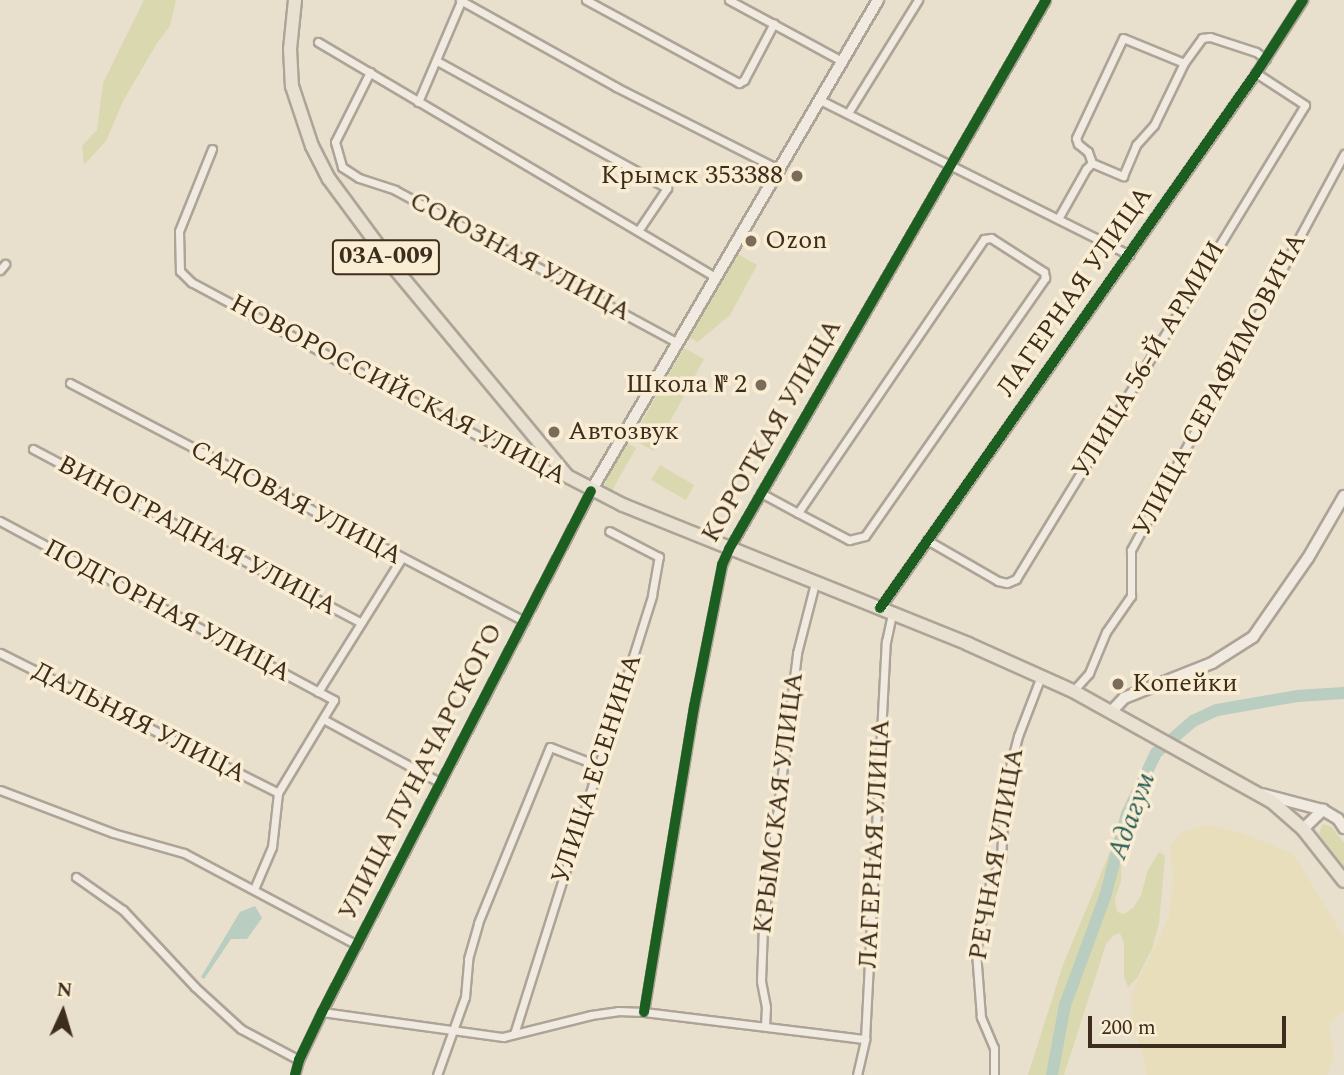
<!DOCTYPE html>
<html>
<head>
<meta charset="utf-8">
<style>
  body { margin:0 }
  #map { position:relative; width:1344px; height:1075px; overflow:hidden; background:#e8dfcd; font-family:Spectral,serif }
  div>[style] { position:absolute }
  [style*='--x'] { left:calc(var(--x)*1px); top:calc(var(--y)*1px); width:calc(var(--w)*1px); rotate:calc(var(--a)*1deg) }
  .farmland>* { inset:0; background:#e9debc }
  .green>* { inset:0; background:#dad8ae }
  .water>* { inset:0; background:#b9cdc0 }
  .river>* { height:12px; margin:-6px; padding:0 6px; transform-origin:6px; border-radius:6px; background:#b9cdc0 }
  .roads { filter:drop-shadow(2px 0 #ada497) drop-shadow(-2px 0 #ada497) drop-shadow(0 2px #ada497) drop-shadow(0 -2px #ada497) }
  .minor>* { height:7px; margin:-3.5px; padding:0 3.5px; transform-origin:3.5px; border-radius:3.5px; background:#f0eae0 }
  .secondary>* { height:10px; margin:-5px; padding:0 5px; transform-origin:5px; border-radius:5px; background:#f0eae0 }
  .primary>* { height:12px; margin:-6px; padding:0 6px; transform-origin:6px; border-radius:6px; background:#e8e0d0 }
  .cycleway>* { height:10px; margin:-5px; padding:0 5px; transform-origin:5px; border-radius:5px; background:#1b5e20 }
  .dots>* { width:19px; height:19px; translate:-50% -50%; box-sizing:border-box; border:4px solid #f9edd3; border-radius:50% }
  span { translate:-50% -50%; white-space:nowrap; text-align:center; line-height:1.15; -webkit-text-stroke:7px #f9edd3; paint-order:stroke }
  .shield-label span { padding:2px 5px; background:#f9edd3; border:2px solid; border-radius:5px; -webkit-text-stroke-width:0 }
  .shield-label { font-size:24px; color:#3e2c1c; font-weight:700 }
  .poi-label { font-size:26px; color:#3e2c1c }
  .right { translate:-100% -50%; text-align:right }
  .left { translate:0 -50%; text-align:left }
  .street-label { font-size:26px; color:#3e2c1c }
  .water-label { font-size:28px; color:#2a5f5a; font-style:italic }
  .north { position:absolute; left:28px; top:977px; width:70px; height:70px; -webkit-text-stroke:5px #f9edd3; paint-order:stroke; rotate:4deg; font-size:19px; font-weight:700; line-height:28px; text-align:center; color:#3e2c1c }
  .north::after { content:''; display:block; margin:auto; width:24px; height:32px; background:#3e2c1c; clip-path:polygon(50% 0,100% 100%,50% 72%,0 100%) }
  .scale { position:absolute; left:1088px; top:1016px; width:198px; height:32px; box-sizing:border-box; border:4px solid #3e2c1c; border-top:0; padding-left:9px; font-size:21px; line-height:24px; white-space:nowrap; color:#3e2c1c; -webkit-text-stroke:5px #f9edd3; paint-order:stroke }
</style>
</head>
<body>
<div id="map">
  <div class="farmland">
    <i style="clip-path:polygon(1208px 825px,1242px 833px,1293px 854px,1344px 937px,1344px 1011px,1329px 1023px,1334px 1056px,1327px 1075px,1147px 1075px,1142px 1051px,1132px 1027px,1131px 995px,1169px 917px,1173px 879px,1170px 846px,1182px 832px)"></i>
  </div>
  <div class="green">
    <i style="clip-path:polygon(144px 0,176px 0,170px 26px,157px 43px,123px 101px,106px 141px,84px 165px,82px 146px,97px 130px,103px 83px)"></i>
    <i style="clip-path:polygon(736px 253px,757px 265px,730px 315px,698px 342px,688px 337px)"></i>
    <i style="clip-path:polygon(684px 348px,704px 359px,654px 451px,632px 439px)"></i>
    <i style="clip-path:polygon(625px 442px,636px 448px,610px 494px,605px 488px,606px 476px)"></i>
    <i style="clip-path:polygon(660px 465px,694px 485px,686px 500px,651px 480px)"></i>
    <i style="clip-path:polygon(1122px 823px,1121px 881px,1115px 899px,1117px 912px,1124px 914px,1134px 907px,1141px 895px,1148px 870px,1159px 852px,1165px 856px,1159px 923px,1152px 949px,1137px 978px,1128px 987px,1124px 976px,1124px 944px,1120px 933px,1114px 935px,1106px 944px,1064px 1075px,1028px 1075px,1063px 965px)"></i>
    <i style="clip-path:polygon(1323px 824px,1332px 827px,1344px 843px,1344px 870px,1323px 841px,1319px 833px)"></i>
  </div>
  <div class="water">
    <i style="clip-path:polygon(255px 906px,262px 918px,247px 939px,231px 939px,204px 979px,201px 977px,240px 912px)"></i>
  </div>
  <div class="river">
    <i style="--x:1052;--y:1075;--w:71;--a:-79.5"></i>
    <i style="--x:1065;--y:1005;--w:115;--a:-69.7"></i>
    <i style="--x:1105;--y:897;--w:86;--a:-75.2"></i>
    <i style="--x:1127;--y:814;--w:68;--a:-64.6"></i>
    <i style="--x:1156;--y:753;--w:49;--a:-40.9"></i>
    <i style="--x:1193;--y:721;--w:26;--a:-25"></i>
    <i style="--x:1217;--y:710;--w:81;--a:-9.9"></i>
    <i style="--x:1297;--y:696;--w:47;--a:-3.7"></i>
  </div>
  <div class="roads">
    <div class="minor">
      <i style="--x:460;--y:0;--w:179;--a:29.1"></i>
      <i style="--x:616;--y:87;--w:182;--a:26.8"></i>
      <i style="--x:586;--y:0;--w:174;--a:28.5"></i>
      <i style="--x:739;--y:83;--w:6;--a:-31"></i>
      <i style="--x:744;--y:80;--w:64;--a:-62.2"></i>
      <i style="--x:729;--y:0;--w:128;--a:28.4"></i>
      <i style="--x:318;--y:42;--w:460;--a:30.6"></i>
      <i style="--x:437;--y:61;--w:263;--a:28.9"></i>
      <i style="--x:667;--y:188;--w:52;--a:124"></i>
      <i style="--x:370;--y:72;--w:78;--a:116.6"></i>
      <i style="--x:335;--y:142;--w:26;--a:74"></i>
      <i style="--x:342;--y:167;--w:20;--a:33"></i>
      <i style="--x:359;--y:178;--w:38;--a:18"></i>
      <i style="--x:395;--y:190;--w:319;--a:28.4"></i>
      <i style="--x:820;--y:100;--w:346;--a:26.6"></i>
      <i style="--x:418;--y:102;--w:110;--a:-66.9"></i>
      <i style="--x:848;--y:113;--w:133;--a:-58.2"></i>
      <i style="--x:212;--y:149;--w:88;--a:111.9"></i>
      <i style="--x:179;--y:231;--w:40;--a:88.6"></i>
      <i style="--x:180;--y:271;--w:16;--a:45"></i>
      <i style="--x:191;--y:282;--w:385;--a:28.2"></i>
      <i style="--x:530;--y:464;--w:34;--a:17"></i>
      <i style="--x:1092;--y:163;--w:12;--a:-110"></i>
      <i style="--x:1088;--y:152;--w:13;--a:-141"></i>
      <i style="--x:1078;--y:144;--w:6;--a:-108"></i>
      <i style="--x:1076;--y:138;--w:110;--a:-64.8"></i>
      <i style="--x:1123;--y:38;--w:66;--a:22.3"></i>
      <i style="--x:1059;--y:217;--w:55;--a:-60.6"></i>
      <i style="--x:1086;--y:169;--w:8;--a:-45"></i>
      <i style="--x:1092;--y:163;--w:34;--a:23"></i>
      <i style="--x:1123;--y:176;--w:34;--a:-67"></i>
      <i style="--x:1136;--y:145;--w:27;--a:-48"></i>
      <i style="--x:1154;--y:125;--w:69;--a:-64.2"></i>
      <i style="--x:1184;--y:63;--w:31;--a:-54"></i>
      <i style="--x:1202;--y:38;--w:8;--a:-7"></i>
      <i style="--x:1210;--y:37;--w:48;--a:18.1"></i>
      <i style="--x:1256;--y:52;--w:12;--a:35"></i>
      <i style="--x:0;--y:270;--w:8;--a:-50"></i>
      <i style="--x:70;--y:383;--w:513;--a:27.66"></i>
      <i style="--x:33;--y:449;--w:371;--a:27.9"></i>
      <i style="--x:761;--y:493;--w:42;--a:28.4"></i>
      <i style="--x:798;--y:513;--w:58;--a:27.9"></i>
      <i style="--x:849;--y:540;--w:16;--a:-14"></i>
      <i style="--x:865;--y:536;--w:315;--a:-55.1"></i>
      <i style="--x:1045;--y:278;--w:6;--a:-99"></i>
      <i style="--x:1044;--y:272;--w:63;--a:-147.3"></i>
      <i style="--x:991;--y:238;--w:7;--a:172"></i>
      <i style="--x:984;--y:239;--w:331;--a:124.2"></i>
      <i style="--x:0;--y:521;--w:379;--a:28.2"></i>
      <i style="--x:334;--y:700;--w:109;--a:121.1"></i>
      <i style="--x:278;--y:793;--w:54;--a:96.3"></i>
      <i style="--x:272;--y:847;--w:46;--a:113.2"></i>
      <i style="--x:927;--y:540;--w:82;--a:30"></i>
      <i style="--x:998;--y:581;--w:9;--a:13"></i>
      <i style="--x:1007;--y:583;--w:10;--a:-24"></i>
      <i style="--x:1016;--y:579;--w:555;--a:-58.63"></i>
      <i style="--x:1305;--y:105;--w:59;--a:-146.9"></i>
      <i style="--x:880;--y:608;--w:654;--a:-54.9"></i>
      <i style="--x:1256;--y:73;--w:87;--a:-57.2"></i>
      <i style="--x:0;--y:653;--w:311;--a:26.7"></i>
      <i style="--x:1073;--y:691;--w:24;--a:-48"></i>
      <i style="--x:1089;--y:673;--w:44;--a:-67.5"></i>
      <i style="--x:1106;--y:632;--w:44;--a:-55.2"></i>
      <i style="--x:1131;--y:596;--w:46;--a:-90"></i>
      <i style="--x:1131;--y:550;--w:450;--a:-61.7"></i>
      <i style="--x:318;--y:692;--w:157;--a:-58"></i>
      <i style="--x:323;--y:719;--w:134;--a:28.5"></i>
      <i style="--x:0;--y:790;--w:121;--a:20.8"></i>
      <i style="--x:113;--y:833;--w:74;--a:15.7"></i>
      <i style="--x:184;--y:853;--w:196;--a:28"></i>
      <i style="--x:76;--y:877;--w:57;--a:35.1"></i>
      <i style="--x:123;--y:910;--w:105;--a:46.9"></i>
      <i style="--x:195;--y:987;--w:62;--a:42.4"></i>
      <i style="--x:241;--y:1029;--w:66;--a:28.1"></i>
      <i style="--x:322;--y:1012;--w:183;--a:7.9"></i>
      <i style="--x:503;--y:1037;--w:91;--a:-14"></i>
      <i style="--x:591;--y:1015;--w:27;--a:-8"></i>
      <i style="--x:618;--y:1011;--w:26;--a:2"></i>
      <i style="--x:644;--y:1012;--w:223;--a:7"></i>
      <i style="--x:644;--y:1012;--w:309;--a:-80.7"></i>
      <i style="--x:694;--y:707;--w:145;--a:-78.8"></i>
      <i style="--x:722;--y:565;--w:17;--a:-66"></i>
      <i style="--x:729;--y:549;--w:634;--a:-60"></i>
      <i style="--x:765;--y:1026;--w:19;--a:-87"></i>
      <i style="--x:766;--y:1007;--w:26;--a:-101"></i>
      <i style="--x:761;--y:981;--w:54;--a:-87.9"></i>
      <i style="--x:763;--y:927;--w:276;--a:-82.9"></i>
      <i style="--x:797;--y:653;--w:72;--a:-75.6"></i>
      <i style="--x:514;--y:1034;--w:460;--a:-72.5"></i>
      <i style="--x:652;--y:595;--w:39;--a:-80"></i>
      <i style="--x:659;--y:557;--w:56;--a:-152.5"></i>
      <i style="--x:295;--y:1075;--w:16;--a:-75"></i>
      <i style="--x:299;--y:1060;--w:53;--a:-64.4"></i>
      <i style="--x:322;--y:1012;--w:586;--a:-62.69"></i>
      <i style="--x:437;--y:1075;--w:83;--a:-70.3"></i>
      <i style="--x:465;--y:997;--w:38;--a:-85"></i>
      <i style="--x:468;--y:959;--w:37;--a:-74"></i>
      <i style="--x:478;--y:923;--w:190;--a:-67.8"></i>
      <i style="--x:550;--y:747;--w:50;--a:21"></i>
      <i style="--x:857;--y:1075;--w:37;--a:-77"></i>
      <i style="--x:865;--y:1039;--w:398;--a:-87"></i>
      <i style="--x:886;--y:642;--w:30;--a:-78"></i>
      <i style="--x:994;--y:1075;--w:27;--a:-90"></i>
      <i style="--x:994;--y:1048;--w:34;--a:-113"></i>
      <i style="--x:981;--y:1017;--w:65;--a:-94.4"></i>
      <i style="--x:976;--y:952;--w:59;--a:-80.2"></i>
      <i style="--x:986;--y:894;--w:39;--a:-67"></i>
      <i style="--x:1001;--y:858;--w:72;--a:-86.8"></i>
      <i style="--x:1005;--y:786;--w:52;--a:-75.4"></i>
      <i style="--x:1018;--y:736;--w:64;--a:-69"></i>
    </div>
    <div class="secondary">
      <i style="--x:591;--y:491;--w:569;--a:-59.69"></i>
      <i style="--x:1111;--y:712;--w:19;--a:-47"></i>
      <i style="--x:1124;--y:698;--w:95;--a:-21.7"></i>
      <i style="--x:1212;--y:663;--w:49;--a:-32.4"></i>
      <i style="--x:1253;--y:637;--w:96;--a:-55.2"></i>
      <i style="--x:1308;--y:558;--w:72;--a:-59.9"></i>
      <i style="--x:1262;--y:794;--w:63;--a:14.7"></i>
      <i style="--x:1323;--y:810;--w:17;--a:31"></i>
      <i style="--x:1338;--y:819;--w:11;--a:56"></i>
      <i style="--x:1303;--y:829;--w:28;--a:-44"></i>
    </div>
    <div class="primary">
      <i style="--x:295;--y:0;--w:49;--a:95.8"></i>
      <i style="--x:290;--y:49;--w:37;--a:87"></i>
      <i style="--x:292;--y:86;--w:63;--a:71.6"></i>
      <i style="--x:312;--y:146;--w:37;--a:63"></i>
      <i style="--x:329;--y:179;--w:114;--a:53.5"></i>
      <i style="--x:397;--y:271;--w:266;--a:50.3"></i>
      <i style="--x:567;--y:476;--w:63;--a:27.4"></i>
      <i style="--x:623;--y:505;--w:372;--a:21.9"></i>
      <i style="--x:968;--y:644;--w:115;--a:24.1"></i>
      <i style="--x:1073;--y:691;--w:227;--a:29.1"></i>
      <i style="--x:1271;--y:801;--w:43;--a:41.2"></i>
      <i style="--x:1303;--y:829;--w:66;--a:51.7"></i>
    </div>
  </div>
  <div class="cycleway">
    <i style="--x:880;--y:608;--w:654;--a:-54.9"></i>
    <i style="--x:1256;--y:73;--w:87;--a:-57.2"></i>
    <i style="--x:644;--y:1012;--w:309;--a:-80.7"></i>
    <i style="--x:694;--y:707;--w:145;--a:-78.8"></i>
    <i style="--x:722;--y:565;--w:17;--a:-66"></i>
    <i style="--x:729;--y:549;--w:634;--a:-60"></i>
    <i style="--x:295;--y:1075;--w:16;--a:-75"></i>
    <i style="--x:299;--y:1060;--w:53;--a:-64.4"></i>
    <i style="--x:322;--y:1012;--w:586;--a:-62.69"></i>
  </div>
  <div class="dots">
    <i style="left:797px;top:176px;background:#7a6b5a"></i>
    <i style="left:751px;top:241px;background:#7a6b5a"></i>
    <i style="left:761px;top:385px;background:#7a6b5a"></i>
    <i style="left:554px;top:432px;background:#7a6b5a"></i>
    <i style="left:1118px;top:684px;background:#7a6b5a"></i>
  </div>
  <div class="shield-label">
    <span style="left:386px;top:257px">03А-009</span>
  </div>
  <div class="poi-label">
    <span class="right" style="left:783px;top:176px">Крымск 353388</span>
    <span class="left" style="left:765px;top:241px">Ozon</span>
    <span class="right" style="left:747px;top:385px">Школа № 2</span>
    <span class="left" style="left:568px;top:432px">Автозвук</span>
    <span class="left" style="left:1132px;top:684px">Копейки</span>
  </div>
  <div class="street-label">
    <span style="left:520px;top:257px;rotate:28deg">СОЮЗНАЯ УЛИЦА</span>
    <span style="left:1075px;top:292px;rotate:-55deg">ЛАГЕРНАЯ УЛИЦА</span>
    <span style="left:1149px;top:360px;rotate:-59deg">УЛИЦА 56-Й АРМИИ</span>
    <span style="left:1220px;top:385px;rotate:-62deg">УЛИЦА СЕРАФИМОВИЧА</span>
    <span style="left:398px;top:390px;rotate:28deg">НОВОРОССИЙСКАЯ УЛИЦА</span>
    <span style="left:772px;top:431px;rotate:-60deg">КОРОТКАЯ УЛИЦА</span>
    <span style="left:296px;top:503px;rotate:28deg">САДОВАЯ УЛИЦА</span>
    <span style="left:197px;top:536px;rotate:28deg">ВИНОГРАДНАЯ УЛИЦА</span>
    <span style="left:167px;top:611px;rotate:28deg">ПОДГОРНАЯ УЛИЦА</span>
    <span style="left:139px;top:723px;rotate:27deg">ДАЛЬНЯЯ УЛИЦА</span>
    <span style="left:597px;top:769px;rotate:-72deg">УЛИЦА ЕСЕНИНА</span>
    <span style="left:421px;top:772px;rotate:-63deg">УЛИЦА ЛУНАЧАРСКОГО</span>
    <span style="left:779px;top:803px;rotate:-83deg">КРЫМСКАЯ УЛИЦА</span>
    <span style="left:875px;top:844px;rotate:-87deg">ЛАГЕРНАЯ УЛИЦА</span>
    <span style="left:997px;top:854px;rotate:-80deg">РЕЧНАЯ УЛИЦА</span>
  </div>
  <div class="water-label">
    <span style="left:1132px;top:816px;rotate:-70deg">Адагум</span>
  </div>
  <div class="north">N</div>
  <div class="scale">200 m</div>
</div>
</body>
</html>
